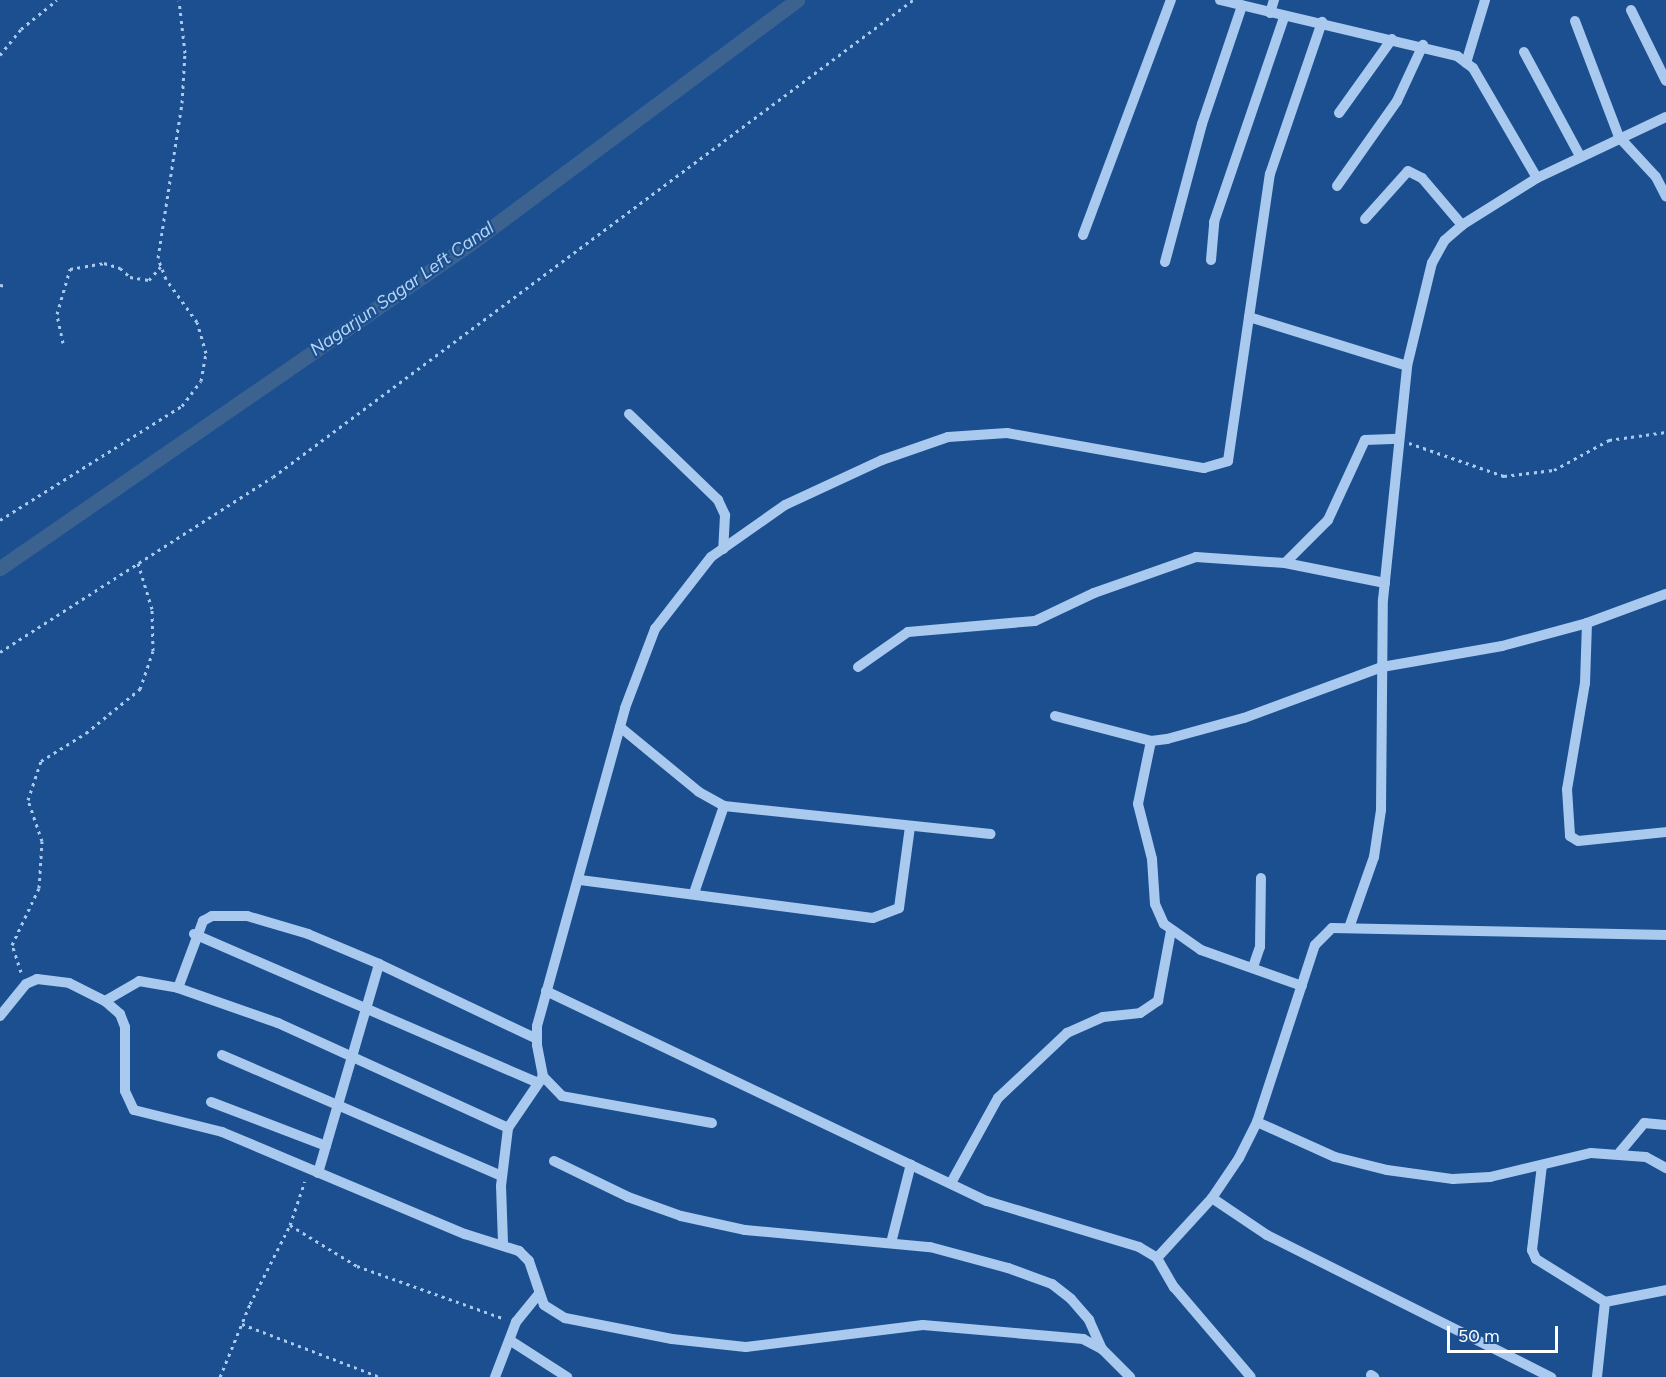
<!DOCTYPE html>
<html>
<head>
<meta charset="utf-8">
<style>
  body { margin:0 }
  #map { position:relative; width:1666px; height:1377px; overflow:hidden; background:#1b4f8f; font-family:Figtree,sans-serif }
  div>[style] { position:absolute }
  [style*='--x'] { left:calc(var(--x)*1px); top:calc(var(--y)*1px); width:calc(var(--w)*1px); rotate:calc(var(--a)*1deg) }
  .canal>* { height:15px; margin:-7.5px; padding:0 7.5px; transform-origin:7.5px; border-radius:7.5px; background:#3c6290 }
  .path>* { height:3px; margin-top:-1.5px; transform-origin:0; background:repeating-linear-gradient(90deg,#a9c9ee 0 3px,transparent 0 7.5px) }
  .minor>* { height:10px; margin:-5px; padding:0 5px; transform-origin:5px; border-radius:5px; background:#a9c9ee }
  span { translate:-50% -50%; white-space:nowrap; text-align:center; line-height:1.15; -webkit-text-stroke:4.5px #1b4f8f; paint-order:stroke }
  .water-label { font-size:18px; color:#b5d3f5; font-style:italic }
  .scale { position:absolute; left:1447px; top:1326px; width:111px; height:27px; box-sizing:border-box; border:3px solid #fff; border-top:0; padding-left:8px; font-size:18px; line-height:21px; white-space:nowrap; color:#fff; -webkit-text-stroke:4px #1b4f8f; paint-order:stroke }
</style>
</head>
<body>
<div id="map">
  <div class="canal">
    <i style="--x:0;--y:568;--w:572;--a:-34.61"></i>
    <i style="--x:471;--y:243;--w:407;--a:-36.7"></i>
  </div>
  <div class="path">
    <i style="--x:0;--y:55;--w:33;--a:-51"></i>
    <i style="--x:21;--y:29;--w:46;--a:-38.9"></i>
    <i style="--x:0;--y:285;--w:7;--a:8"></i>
    <i style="--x:63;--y:343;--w:30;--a:-102"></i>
    <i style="--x:57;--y:314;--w:47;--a:-73.9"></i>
    <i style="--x:70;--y:269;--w:35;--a:-10"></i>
    <i style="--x:104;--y:263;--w:17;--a:17"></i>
    <i style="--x:120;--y:268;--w:13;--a:42"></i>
    <i style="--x:130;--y:277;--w:19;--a:9"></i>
    <i style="--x:149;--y:280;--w:18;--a:-49"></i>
    <i style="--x:1409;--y:443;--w:101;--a:19.2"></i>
    <i style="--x:1504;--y:476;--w:50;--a:-6.8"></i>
    <i style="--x:1554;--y:470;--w:63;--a:-28.6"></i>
    <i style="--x:1609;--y:440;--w:58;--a:-8"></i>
    <i style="--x:0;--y:520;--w:215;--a:-32.1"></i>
    <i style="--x:182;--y:406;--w:31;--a:-53"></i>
    <i style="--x:201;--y:381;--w:28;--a:-80"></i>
    <i style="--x:206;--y:353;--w:32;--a:-106"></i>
    <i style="--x:197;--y:322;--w:53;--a:-125.8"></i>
    <i style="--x:166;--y:279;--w:22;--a:-111"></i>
    <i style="--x:158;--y:258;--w:157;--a:-81.2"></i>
    <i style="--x:182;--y:103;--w:50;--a:-86.6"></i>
    <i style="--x:185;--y:53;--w:53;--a:-96.5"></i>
    <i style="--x:0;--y:652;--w:324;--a:-32.7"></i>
    <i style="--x:273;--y:477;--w:798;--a:-36.7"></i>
    <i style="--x:21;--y:972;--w:28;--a:-108"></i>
    <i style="--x:12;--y:945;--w:63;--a:-64.7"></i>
    <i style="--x:39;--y:888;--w:47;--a:-86.3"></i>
    <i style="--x:42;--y:841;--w:43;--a:-108.9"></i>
    <i style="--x:28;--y:800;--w:41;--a:-71.6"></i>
    <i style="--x:41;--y:761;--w:53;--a:-31.9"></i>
    <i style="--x:86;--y:733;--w:70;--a:-39.2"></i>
    <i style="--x:140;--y:689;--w:40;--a:-71.1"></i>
    <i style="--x:153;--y:651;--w:42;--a:-91.4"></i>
    <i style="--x:152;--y:609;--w:48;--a:-106.9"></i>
    <i style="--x:290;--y:1225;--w:79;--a:31.5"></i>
    <i style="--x:357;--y:1266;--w:157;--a:19.7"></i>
    <i style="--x:242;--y:1324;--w:148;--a:21"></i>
    <i style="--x:220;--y:1377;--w:79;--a:-67.7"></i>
    <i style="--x:250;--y:1304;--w:89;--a:-63.1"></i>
    <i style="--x:290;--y:1225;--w:46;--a:-71.2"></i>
  </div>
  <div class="minor">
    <i style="--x:1220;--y:0;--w:244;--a:13.3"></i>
    <i style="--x:1457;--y:56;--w:20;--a:37"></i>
    <i style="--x:1473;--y:68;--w:127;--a:59.8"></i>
    <i style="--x:1537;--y:178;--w:143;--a:-25.3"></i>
    <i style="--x:1631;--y:10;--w:79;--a:63.8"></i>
    <i style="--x:1270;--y:13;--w:14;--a:-73"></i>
    <i style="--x:1575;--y:21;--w:124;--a:69.2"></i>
    <i style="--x:1619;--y:137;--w:54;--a:47.2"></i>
    <i style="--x:1656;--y:177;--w:22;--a:63"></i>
    <i style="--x:1524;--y:52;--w:116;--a:61.7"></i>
    <i style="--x:1466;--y:63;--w:66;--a:-73.2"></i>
    <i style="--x:1339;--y:113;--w:91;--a:-54.4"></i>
    <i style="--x:1337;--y:186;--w:104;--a:-54.8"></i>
    <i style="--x:1397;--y:101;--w:62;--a:-65.1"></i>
    <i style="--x:1365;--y:219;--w:64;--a:-48.1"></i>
    <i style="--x:1408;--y:171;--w:16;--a:27"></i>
    <i style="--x:1422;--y:178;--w:62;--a:49.6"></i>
    <i style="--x:1083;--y:235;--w:251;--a:-69.5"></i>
    <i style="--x:1211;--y:260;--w:38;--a:-85"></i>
    <i style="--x:1214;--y:222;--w:217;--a:-71.1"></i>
    <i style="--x:1165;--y:262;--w:143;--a:-75"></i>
    <i style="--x:1202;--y:124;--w:125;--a:-71.3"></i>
    <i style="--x:1249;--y:317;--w:165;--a:17.2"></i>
    <i style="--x:629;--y:414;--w:124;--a:44"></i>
    <i style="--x:718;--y:500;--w:17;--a:65"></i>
    <i style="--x:725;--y:515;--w:34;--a:93"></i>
    <i style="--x:1285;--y:563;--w:61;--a:-45"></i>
    <i style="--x:1328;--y:520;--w:88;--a:-65.2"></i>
    <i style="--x:1365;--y:440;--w:33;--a:-2"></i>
    <i style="--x:1587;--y:623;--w:60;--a:91.9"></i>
    <i style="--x:1585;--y:683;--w:108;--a:99.6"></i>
    <i style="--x:1567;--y:789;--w:47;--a:86.3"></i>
    <i style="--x:1570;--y:836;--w:9;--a:32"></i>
    <i style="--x:1578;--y:841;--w:88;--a:-5.8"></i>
    <i style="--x:858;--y:667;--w:61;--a:-35"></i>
    <i style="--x:908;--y:632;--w:127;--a:-5"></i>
    <i style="--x:1035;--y:621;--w:65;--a:-25.4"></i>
    <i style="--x:1094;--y:593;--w:108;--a:-19.4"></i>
    <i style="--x:1196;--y:557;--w:89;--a:3.9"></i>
    <i style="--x:1285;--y:563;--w:102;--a:11.3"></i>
    <i style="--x:1055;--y:716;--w:99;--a:14.6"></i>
    <i style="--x:1151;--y:741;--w:16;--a:-7"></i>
    <i style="--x:1167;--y:739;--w:80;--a:-15.3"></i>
    <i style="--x:1244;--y:718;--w:147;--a:-20.3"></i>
    <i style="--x:1382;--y:667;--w:122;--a:-9.9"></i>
    <i style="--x:1502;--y:646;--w:88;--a:-15.1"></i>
    <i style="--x:1587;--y:623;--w:84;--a:-20.2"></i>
    <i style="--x:620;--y:727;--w:102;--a:39.4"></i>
    <i style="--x:699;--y:792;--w:29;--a:29"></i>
    <i style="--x:724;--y:806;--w:268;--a:6"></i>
    <i style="--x:1151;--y:741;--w:64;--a:101.7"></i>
    <i style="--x:1138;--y:804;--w:57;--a:75.7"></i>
    <i style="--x:1152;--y:859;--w:45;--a:86.2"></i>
    <i style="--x:1155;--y:904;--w:22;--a:66"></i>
    <i style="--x:1164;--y:924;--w:45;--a:35.1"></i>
    <i style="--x:1201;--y:950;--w:107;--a:19.6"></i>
    <i style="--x:580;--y:880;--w:295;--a:7.4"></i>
    <i style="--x:873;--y:918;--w:28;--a:-21"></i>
    <i style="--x:899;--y:908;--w:82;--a:-82.3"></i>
    <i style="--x:694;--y:893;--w:92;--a:-71"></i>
    <i style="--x:1350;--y:925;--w:72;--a:-70.6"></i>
    <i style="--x:1374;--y:857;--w:48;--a:-81.5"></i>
    <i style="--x:1381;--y:810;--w:210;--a:-89.5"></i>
    <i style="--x:1383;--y:600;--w:235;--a:-84.1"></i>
    <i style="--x:1407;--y:366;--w:106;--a:-76.4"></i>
    <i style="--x:1432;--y:263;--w:26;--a:-61"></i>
    <i style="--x:1445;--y:240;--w:23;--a:-41"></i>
    <i style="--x:1462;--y:225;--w:89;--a:-32.1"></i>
    <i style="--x:194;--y:934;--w:375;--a:23.4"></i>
    <i style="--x:1253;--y:967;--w:21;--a:-71"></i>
    <i style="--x:1260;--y:947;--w:69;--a:-89.2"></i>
    <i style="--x:178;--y:988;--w:72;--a:-69.5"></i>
    <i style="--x:203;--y:921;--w:10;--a:-29"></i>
    <i style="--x:212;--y:916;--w:35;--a:0"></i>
    <i style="--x:247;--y:916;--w:64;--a:16.4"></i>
    <i style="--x:308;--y:934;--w:77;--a:22.9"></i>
    <i style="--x:379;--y:964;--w:175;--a:25.4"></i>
    <i style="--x:546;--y:991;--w:488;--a:25.5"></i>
    <i style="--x:987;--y:1201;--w:159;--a:16.8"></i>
    <i style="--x:1139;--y:1247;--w:21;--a:31"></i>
    <i style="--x:1157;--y:1258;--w:34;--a:60"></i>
    <i style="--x:1174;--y:1287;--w:118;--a:49.5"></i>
    <i style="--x:105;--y:1001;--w:39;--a:-30"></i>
    <i style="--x:139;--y:981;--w:40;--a:10"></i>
    <i style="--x:178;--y:988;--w:106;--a:19.3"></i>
    <i style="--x:278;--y:1023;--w:253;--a:24.5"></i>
    <i style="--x:0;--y:1016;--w:41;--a:-50.9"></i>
    <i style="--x:26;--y:984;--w:12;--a:-24"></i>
    <i style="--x:37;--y:979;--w:32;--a:7"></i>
    <i style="--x:69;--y:983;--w:40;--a:26.6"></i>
    <i style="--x:105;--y:1001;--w:20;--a:41"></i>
    <i style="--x:120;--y:1014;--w:14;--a:69"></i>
    <i style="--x:125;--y:1027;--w:64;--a:90"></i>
    <i style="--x:125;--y:1091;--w:21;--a:65"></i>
    <i style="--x:134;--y:1110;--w:91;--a:14"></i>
    <i style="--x:222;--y:1132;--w:264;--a:22.8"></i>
    <i style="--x:465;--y:1234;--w:57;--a:17.5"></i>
    <i style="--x:519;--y:1251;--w:14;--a:45"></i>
    <i style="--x:529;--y:1261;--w:46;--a:71.2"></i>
    <i style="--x:544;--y:1305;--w:25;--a:32"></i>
    <i style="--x:565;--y:1318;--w:109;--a:11.1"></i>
    <i style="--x:672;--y:1339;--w:74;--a:6.2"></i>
    <i style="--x:746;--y:1347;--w:178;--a:-7.1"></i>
    <i style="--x:923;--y:1325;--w:161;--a:5"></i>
    <i style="--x:1083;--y:1339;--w:21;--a:28"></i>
    <i style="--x:1102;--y:1349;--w:40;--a:45"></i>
    <i style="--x:222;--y:1055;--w:305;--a:23.4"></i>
    <i style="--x:211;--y:1102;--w:123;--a:20.9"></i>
    <i style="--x:1257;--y:1122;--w:85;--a:24.2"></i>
    <i style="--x:1335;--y:1157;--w:54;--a:14"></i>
    <i style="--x:1387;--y:1170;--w:67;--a:7.8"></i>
    <i style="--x:1453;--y:1179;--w:37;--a:-3"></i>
    <i style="--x:1490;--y:1177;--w:104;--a:-13.4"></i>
    <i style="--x:1591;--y:1153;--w:55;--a:4.2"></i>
    <i style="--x:1646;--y:1157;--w:23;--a:29"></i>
    <i style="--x:712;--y:1123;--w:152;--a:-169.8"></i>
    <i style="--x:562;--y:1096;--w:28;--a:-134"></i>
    <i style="--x:543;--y:1076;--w:32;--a:-101"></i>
    <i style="--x:537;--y:1045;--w:19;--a:-90"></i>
    <i style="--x:537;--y:1026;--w:330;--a:-74.5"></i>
    <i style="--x:625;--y:708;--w:85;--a:-69.2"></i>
    <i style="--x:655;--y:629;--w:91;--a:-52.1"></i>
    <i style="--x:711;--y:557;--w:90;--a:-35.1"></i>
    <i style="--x:785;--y:505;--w:107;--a:-24.9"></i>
    <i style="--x:882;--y:460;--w:70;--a:-19.2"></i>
    <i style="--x:948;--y:437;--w:59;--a:-3.9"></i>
    <i style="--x:1007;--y:433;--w:200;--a:10.1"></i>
    <i style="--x:1204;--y:468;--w:25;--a:-16"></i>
    <i style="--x:1228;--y:461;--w:290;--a:-81.7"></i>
    <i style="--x:1270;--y:174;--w:161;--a:-71.1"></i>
    <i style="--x:1620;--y:1152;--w:38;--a:-50"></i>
    <i style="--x:1644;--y:1123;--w:22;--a:5"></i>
    <i style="--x:554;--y:1161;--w:82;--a:25.9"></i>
    <i style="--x:628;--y:1197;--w:56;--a:19.7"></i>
    <i style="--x:681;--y:1216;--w:66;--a:12.3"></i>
    <i style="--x:745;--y:1230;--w:186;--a:5.3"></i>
    <i style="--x:930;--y:1247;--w:81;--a:15.1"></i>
    <i style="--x:1008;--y:1268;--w:47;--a:20"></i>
    <i style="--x:1052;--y:1284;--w:24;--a:38"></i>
    <i style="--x:1071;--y:1299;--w:28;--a:49"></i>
    <i style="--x:1089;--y:1320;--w:32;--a:66"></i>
    <i style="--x:1542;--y:1165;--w:86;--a:96.7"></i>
    <i style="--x:1532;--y:1250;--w:10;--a:66"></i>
    <i style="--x:1536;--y:1259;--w:81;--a:31.9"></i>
    <i style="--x:1605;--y:1302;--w:75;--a:96.1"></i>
    <i style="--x:318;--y:1173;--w:218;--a:-73.7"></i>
    <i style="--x:951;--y:1183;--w:97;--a:-61.1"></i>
    <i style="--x:998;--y:1098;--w:95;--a:-43.3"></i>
    <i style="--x:1067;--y:1033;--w:39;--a:-24"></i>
    <i style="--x:1103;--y:1017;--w:37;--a:-6"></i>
    <i style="--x:1140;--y:1013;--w:22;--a:-34"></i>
    <i style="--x:1158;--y:1001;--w:71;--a:-79.5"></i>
    <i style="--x:1212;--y:1198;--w:66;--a:33.9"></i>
    <i style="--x:1267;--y:1235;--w:318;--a:26.6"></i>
    <i style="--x:503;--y:1243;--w:57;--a:-92"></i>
    <i style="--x:501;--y:1186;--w:58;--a:-83.1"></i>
    <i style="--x:508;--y:1128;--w:60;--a:-55.8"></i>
    <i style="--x:891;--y:1243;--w:81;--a:-75.8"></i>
    <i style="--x:1157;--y:1258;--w:81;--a:-47.5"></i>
    <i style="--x:1212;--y:1198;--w:48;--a:-56"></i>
    <i style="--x:1239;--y:1158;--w:40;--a:-63.4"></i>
    <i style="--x:1257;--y:1122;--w:186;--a:-71.9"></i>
    <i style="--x:1315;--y:945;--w:24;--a:-45"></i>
    <i style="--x:1332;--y:928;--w:334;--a:1.2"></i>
    <i style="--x:1605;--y:1302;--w:62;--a:-11.1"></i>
    <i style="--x:511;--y:1341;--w:67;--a:32.7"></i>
    <i style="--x:1371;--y:1375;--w:4;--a:34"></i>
    <i style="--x:495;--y:1377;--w:59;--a:-69.1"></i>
    <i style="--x:516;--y:1322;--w:36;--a:-51"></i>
  </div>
  <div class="water-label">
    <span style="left:402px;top:289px;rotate:-35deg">Nagarjun Sagar Left Canal</span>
  </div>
  <div class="scale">50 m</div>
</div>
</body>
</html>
